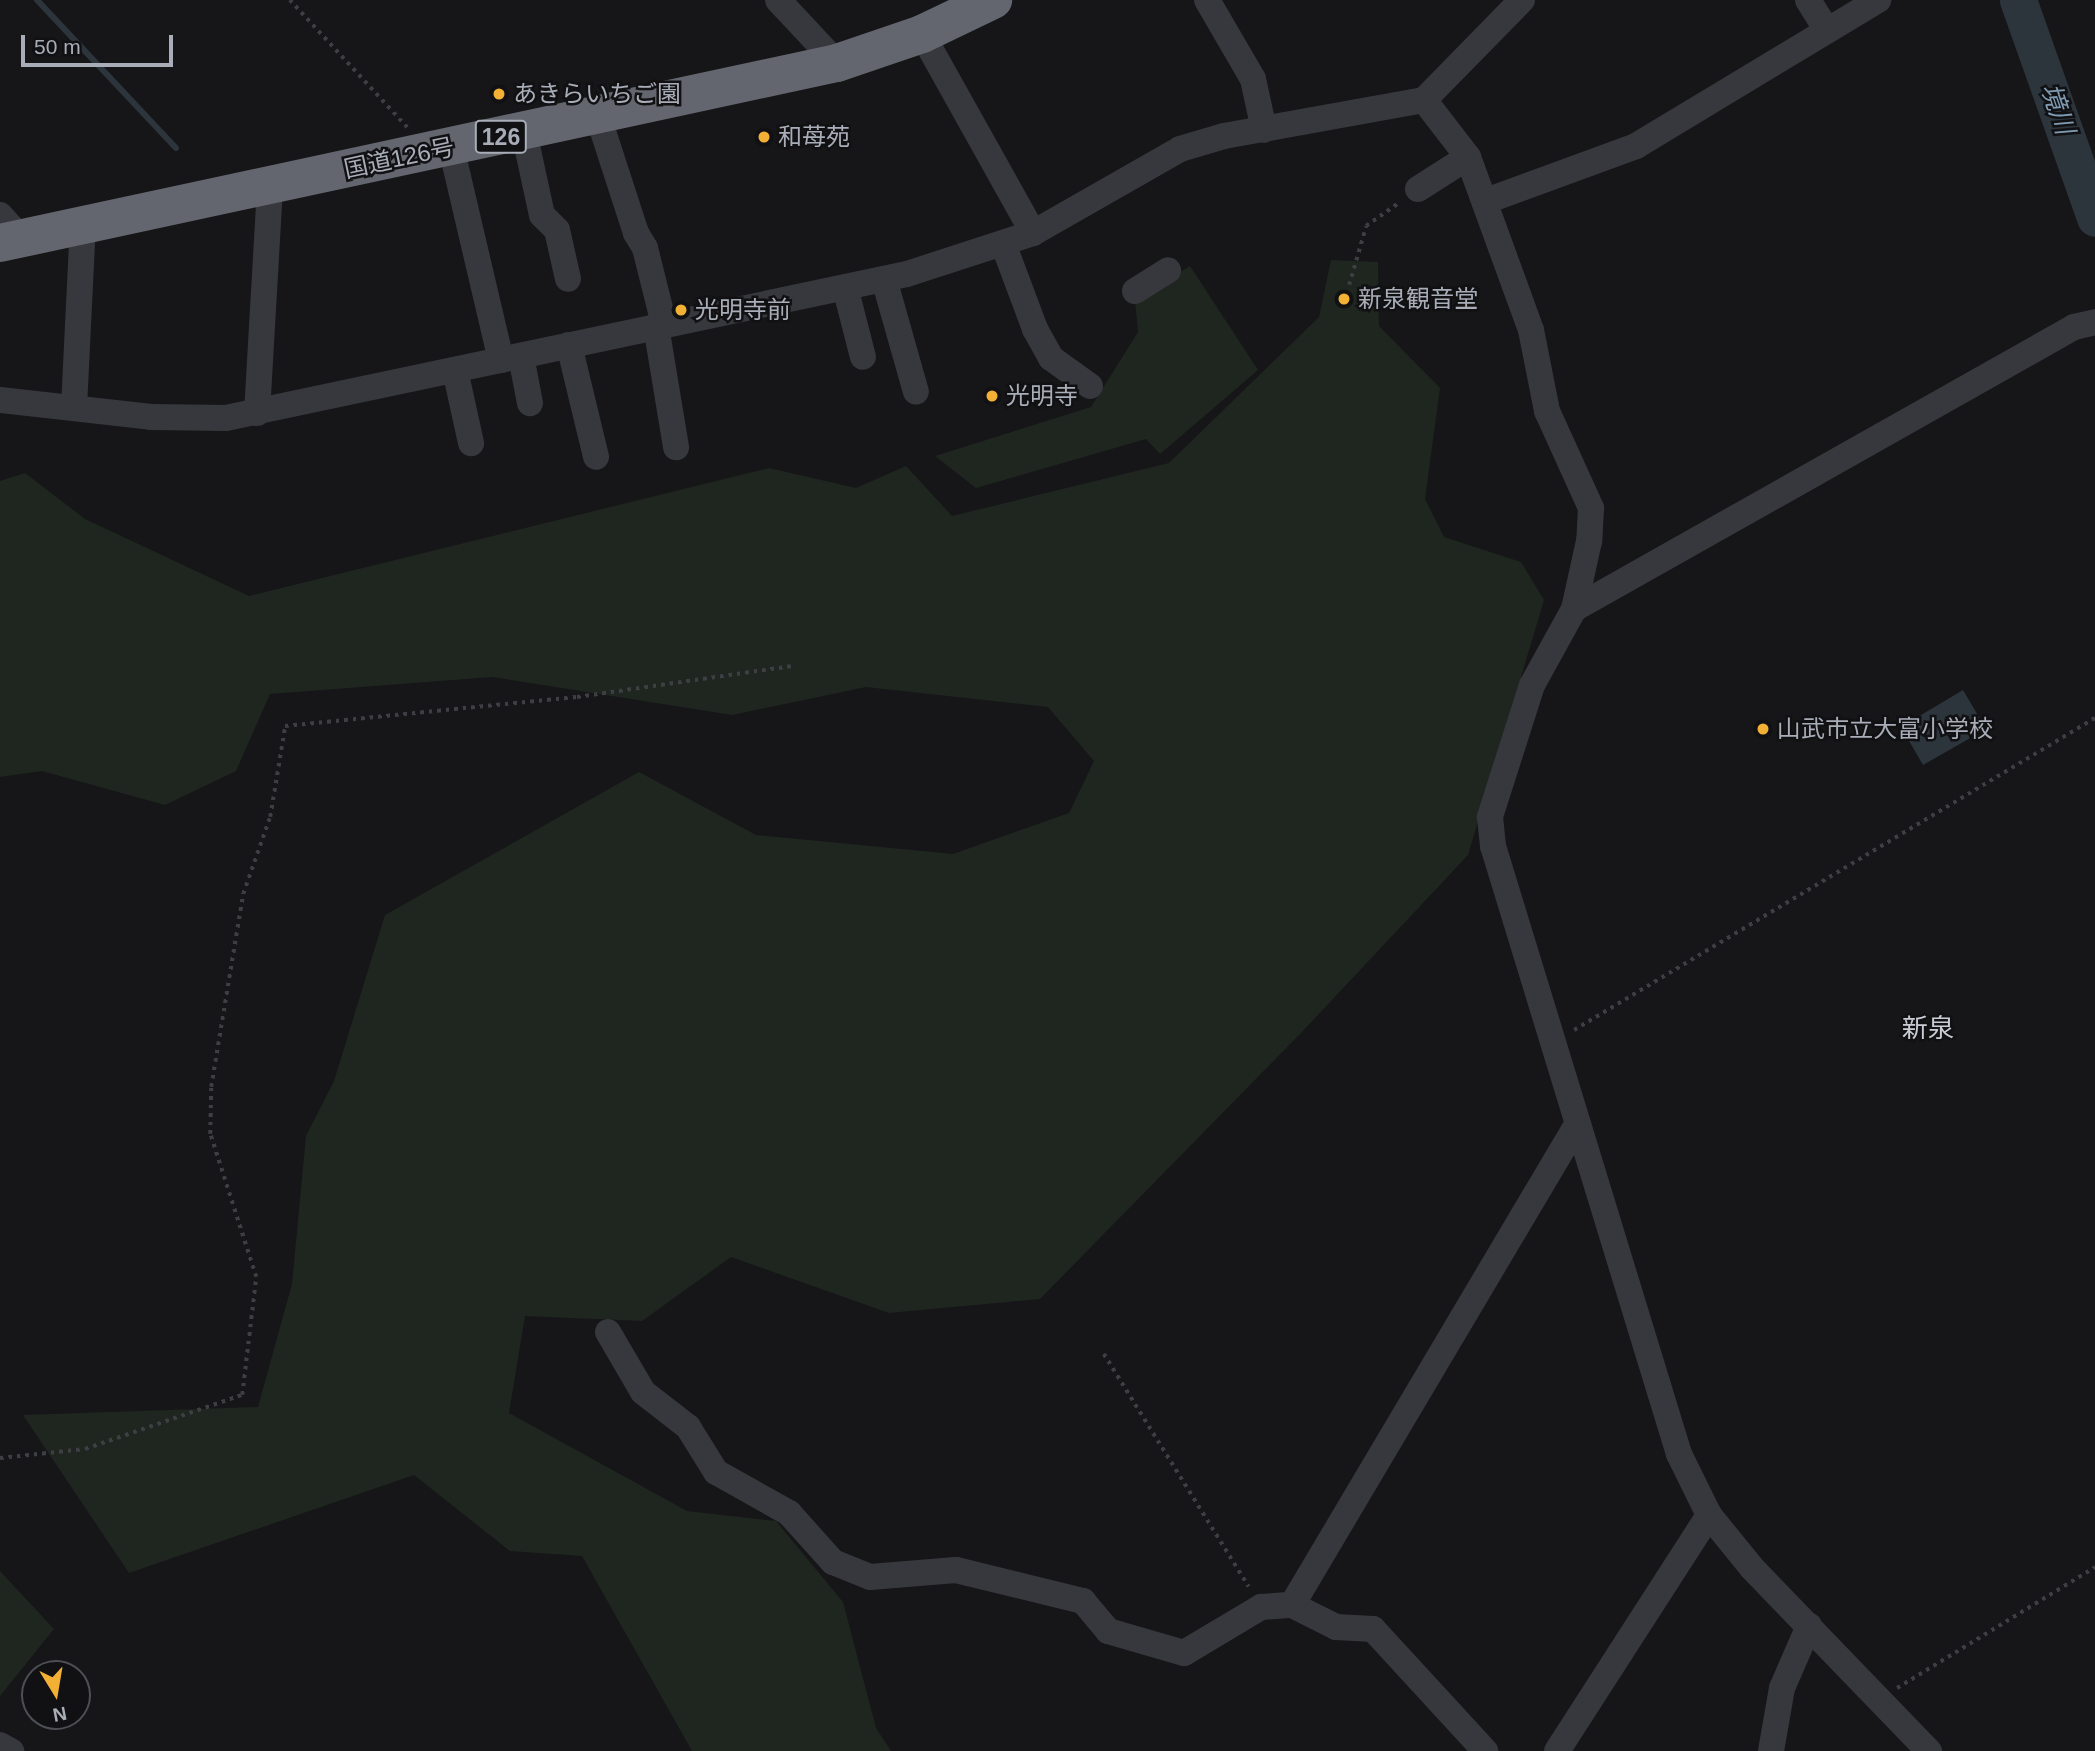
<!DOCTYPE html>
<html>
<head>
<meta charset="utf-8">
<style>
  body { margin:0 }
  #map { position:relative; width:2095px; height:1751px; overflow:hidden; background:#161618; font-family:Helvetica,"Noto Sans JP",sans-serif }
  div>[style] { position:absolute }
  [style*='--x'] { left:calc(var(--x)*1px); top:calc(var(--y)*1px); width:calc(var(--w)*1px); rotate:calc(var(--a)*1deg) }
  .green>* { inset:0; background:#1e261f }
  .water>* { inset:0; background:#2c353c }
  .stream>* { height:6px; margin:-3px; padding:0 3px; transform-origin:3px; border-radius:3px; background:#2c353c }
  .river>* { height:37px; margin:-18.5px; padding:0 18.5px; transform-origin:18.5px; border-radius:18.5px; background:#2c353c }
  .path>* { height:3.5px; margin-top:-1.75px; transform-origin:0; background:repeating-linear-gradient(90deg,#3d3f44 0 3.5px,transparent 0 8.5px) }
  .minor>* { height:26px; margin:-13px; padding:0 13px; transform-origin:13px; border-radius:13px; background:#37383d }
  .highway>* { height:38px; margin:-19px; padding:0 19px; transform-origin:19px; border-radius:19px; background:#63666e }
  .dots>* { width:19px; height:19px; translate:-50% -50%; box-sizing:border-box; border:4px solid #111113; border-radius:50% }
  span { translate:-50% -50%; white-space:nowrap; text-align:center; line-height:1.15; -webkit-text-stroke:5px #111113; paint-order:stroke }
  .shield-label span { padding:2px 5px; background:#111113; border:2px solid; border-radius:5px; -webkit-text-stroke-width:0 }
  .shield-label { font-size:23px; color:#a8adb8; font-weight:700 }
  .poi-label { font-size:24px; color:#a8adb8 }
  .left { translate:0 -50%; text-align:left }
  .street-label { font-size:24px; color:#a8adb8 }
  .water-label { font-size:26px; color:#7f9bb3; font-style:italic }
  .neighbourhood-label { font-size:26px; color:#c9ccd4 }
  .north { position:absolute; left:21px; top:1660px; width:70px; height:70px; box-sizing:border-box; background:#111113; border:2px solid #4d4f55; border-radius:50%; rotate:169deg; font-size:19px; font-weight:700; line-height:28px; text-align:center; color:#a8adb8 }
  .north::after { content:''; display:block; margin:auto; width:24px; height:32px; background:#f2b134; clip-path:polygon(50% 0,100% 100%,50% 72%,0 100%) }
  .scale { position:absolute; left:21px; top:35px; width:152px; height:32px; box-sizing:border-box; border:4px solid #a8adb8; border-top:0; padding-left:9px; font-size:21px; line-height:24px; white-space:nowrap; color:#a8adb8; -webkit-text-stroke:5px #111113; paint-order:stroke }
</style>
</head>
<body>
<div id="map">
  <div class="green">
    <i style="clip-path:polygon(1331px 260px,1378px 262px,1379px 326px,1440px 388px,1425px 499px,1444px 537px,1521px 562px,1544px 600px,1468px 855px,1300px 1034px,1040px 1299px,889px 1313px,731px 1257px,642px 1321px,525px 1316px,509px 1413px,687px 1511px,776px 1521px,843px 1602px,876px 1728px,891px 1751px,692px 1751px,582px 1556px,510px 1551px,414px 1475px,129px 1573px,23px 1415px,258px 1407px,292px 1284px,306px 1136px,334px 1081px,385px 915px,639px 772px,756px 835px,953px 854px,1069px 813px,1094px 761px,1048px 707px,866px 687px,732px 715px,492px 677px,270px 694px,236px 771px,165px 805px,42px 771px,0 777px,0 481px,25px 473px,85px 519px,249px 596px,769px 468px,856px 488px,906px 466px,952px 516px,1169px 463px,1319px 317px)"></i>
    <i style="clip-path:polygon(1190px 266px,1258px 370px,1160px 454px,1146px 439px,976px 488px,935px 456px,1091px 407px,1138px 332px,1135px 299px)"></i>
    <i style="clip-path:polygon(0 1571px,54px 1629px,0 1696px)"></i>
  </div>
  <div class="water">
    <i style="clip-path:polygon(1963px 690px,1986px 729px,1923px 765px,1901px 727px)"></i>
  </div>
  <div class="stream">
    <i style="--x:37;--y:0;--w:203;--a:46.8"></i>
  </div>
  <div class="river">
    <i style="--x:2018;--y:0;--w:231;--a:70.5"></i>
  </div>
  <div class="path">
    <i style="--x:290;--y:0;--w:173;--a:47.3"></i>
    <i style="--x:1349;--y:285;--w:61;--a:-73.9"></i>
    <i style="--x:1366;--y:226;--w:42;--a:-35.2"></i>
    <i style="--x:1574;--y:1030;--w:607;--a:-30.92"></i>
    <i style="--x:1104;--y:1354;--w:274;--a:58.1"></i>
    <i style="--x:0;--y:1458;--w:85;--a:-6"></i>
    <i style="--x:85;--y:1449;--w:166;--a:-19"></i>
    <i style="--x:242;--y:1395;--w:119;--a:-83.2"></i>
    <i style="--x:256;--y:1277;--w:150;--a:-107.8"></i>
    <i style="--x:210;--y:1134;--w:47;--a:-88.8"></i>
    <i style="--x:211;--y:1087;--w:196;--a:-80.6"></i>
    <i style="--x:243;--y:894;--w:82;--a:-70.7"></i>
    <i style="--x:270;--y:817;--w:92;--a:-80.6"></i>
    <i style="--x:285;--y:726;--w:293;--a:-5.7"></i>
    <i style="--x:577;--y:697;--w:216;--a:-8.2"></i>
    <i style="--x:1897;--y:1688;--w:232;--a:-31.4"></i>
  </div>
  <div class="minor">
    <i style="--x:778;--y:0;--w:86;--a:46.9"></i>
    <i style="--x:1207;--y:0;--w:91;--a:59.8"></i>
    <i style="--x:1253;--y:79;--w:52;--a:77.8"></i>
    <i style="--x:1808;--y:0;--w:36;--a:58"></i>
    <i style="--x:922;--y:34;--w:228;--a:60.8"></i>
    <i style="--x:1424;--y:100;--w:72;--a:52.3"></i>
    <i style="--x:1468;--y:157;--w:184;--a:70"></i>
    <i style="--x:1531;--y:330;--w:83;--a:78.8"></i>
    <i style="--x:1547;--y:411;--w:107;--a:65.6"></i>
    <i style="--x:1591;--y:508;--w:33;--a:93"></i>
    <i style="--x:1589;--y:541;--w:70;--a:102.4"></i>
    <i style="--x:1574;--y:609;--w:87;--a:118.9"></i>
    <i style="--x:1532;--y:685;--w:139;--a:107.7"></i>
    <i style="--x:1490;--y:817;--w:29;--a:84"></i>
    <i style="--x:1493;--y:846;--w:636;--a:72.99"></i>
    <i style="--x:1679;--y:1454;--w:68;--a:63.8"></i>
    <i style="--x:1709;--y:1515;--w:68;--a:50.9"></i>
    <i style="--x:1752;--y:1568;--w:255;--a:46"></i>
    <i style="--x:598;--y:116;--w:123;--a:72"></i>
    <i style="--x:636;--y:233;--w:17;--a:59"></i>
    <i style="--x:645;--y:248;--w:78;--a:76"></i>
    <i style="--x:524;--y:132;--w:85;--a:77.8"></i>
    <i style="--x:542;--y:215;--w:21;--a:45"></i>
    <i style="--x:557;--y:230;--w:50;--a:77.3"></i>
    <i style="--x:451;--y:147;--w:219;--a:76.8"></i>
    <i style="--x:1418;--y:189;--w:59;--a:-32.6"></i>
    <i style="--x:1486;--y:201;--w:160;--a:-20.1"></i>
    <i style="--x:1636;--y:146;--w:283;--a:-31.1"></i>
    <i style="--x:0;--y:215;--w:31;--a:48"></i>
    <i style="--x:1004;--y:246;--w:89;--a:69.5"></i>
    <i style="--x:1035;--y:329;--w:33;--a:61"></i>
    <i style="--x:1051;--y:358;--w:48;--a:35.7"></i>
    <i style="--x:884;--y:279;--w:117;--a:74.2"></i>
    <i style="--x:845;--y:287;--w:72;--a:75.6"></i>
    <i style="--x:1135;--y:291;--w:39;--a:-32"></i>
    <i style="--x:656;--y:326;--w:123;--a:80.6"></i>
    <i style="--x:569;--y:345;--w:115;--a:76.4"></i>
    <i style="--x:521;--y:356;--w:48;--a:79.2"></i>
    <i style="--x:455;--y:370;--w:75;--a:77.6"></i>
    <i style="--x:0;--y:400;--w:152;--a:6.4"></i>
    <i style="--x:151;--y:417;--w:75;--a:0.8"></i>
    <i style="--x:226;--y:418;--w:696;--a:-11.94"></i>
    <i style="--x:907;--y:274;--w:133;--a:-18"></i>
    <i style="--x:1033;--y:233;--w:169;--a:-29.7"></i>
    <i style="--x:1180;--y:149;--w:46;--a:-16.5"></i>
    <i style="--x:1224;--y:136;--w:203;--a:-10.2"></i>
    <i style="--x:1424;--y:100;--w:140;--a:-45.6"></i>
    <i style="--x:74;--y:407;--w:182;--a:-87.2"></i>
    <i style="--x:257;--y:413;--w:227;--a:-86.7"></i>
    <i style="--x:1574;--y:609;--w:574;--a:-29.42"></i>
    <i style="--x:2074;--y:327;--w:22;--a:-13"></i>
    <i style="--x:608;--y:1332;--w:69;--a:59.7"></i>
    <i style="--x:643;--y:1392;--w:57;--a:37.9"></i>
    <i style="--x:688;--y:1427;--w:53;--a:58.1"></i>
    <i style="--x:716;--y:1472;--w:84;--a:29.3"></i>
    <i style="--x:789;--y:1513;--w:66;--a:48.1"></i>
    <i style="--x:833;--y:1562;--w:40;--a:22"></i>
    <i style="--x:870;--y:1577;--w:86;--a:-4.7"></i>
    <i style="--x:956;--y:1570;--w:131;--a:13.7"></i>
    <i style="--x:1083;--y:1601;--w:39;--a:50"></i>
    <i style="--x:1108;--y:1631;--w:79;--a:16.1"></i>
    <i style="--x:1184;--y:1653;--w:90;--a:-30.9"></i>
    <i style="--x:1261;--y:1607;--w:31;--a:-4"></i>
    <i style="--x:1292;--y:1605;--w:49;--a:26.6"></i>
    <i style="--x:1336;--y:1627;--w:37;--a:3"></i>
    <i style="--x:1373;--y:1629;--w:166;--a:47.4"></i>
    <i style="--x:1292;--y:1605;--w:560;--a:-59.32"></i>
    <i style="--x:0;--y:1745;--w:13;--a:29"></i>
    <i style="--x:1557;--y:1751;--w:281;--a:-57.2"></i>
    <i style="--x:1771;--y:1751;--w:64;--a:-80.1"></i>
    <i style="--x:1782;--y:1688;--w:68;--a:-66.5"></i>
  </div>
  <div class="highway">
    <i style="--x:0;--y:243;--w:856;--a:-12.14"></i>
    <i style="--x:837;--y:63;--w:90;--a:-18.8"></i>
    <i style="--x:922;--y:34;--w:79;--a:-25.6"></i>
  </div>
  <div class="dots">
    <i style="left:499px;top:94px;background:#f2b134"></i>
    <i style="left:764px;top:137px;background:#f2b134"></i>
    <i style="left:1344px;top:299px;background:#f2b134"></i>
    <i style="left:681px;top:310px;background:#f2b134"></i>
    <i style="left:992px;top:396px;background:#f2b134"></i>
    <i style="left:1763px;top:729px;background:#f2b134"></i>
  </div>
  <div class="shield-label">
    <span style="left:501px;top:137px">126</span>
  </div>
  <div class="poi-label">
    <span class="left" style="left:513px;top:94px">あきらいちご園</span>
    <span class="left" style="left:778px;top:137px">和苺苑</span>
    <span class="left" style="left:1358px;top:299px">新泉観音堂</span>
    <span class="left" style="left:695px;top:310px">光明寺前</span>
    <span class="left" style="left:1006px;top:396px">光明寺</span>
    <span class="left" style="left:1777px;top:729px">山武市立大富小学校</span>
  </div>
  <div class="street-label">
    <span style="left:399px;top:158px;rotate:-12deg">国道126号</span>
  </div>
  <div class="water-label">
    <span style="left:2057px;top:109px;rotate:71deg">境川</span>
  </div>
  <div class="neighbourhood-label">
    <span style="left:1928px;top:1029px">新泉</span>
  </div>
  <div class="north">N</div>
  <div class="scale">50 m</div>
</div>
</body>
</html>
